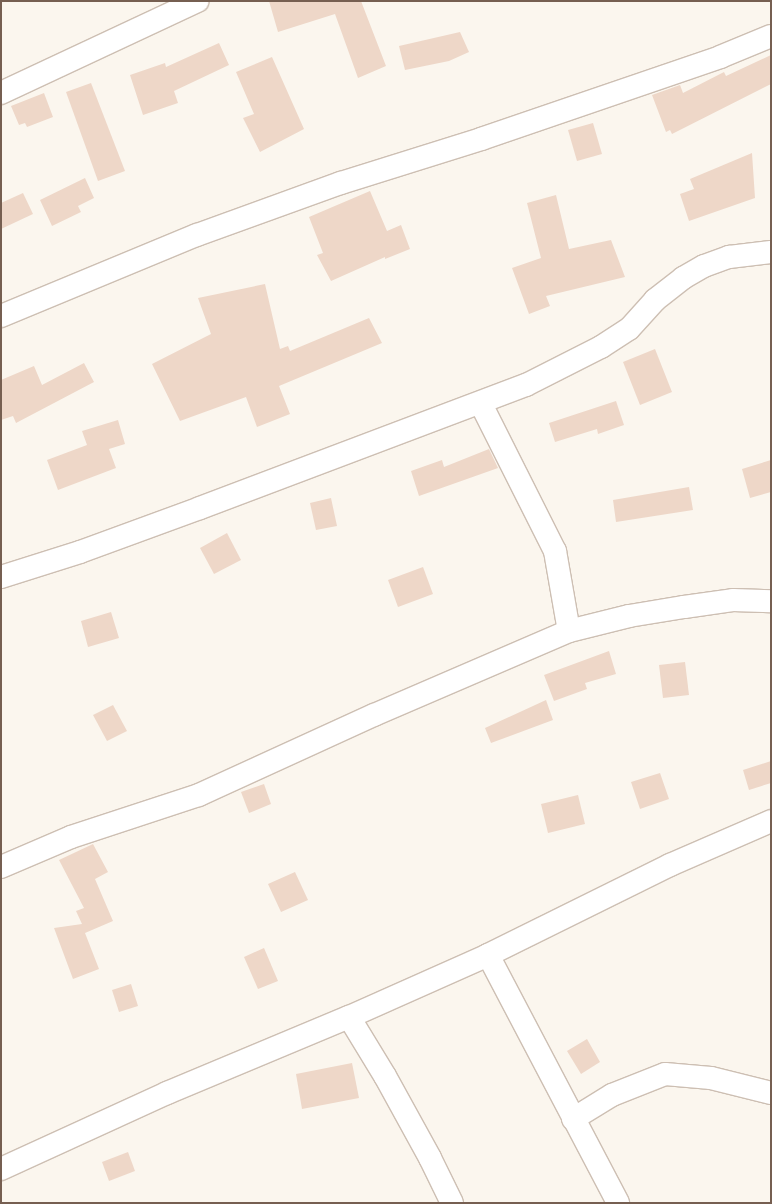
<!DOCTYPE html>
<html>
<head>
<meta charset="utf-8">
<style>
  body { margin:0 }
  #map { position:relative; width:772px; height:1204px; overflow:hidden; background:#fbf6ee; font-family:Signika,sans-serif }
  div>[style] { position:absolute }
  [style*='--x'] { left:calc(var(--x)*1px); top:calc(var(--y)*1px); width:calc(var(--w)*1px); rotate:calc(var(--a)*1deg) }
  .building>* { inset:0; background:#eed7c8 }
  .roads { filter:drop-shadow(1px 0 #cdbfb3) drop-shadow(-1px 0 #cdbfb3) drop-shadow(0 1px #cdbfb3) drop-shadow(0 -1px #cdbfb3) }
  .minor>* { height:22px; margin:-11px; padding:0 11px; transform-origin:11px; border-radius:11px; background:#fff }
  span { translate:-50% -50%; white-space:nowrap; text-align:center; line-height:1.15; -webkit-text-stroke:4px #fefaf4; paint-order:stroke }
  .frame { position:absolute; inset:0; border:2px solid #765f51; pointer-events:none }
</style>
</head>
<body>
<div id="map">
  <div class="building">
    <i style="clip-path:polygon(269px 1px,361px 1px,386px 66px,358px 78px,335px 14px,278px 32px)"></i>
    <i style="clip-path:polygon(460px 32px,469px 52px,449px 61px,405px 70px,399px 46px)"></i>
    <i style="clip-path:polygon(219px 43px,229px 65px,174px 91px,178px 103px,143px 115px,130px 75px,165px 63px,166px 67px)"></i>
    <i style="clip-path:polygon(771px 55px,771px 84px,672px 134px,670px 130px,666px 132px,652px 95px,680px 85px,683px 93px,724px 72px,726px 76px)"></i>
    <i style="clip-path:polygon(272px 57px,304px 129px,260px 152px,243px 118px,254px 114px,236px 72px)"></i>
    <i style="clip-path:polygon(91px 83px,125px 171px,98px 181px,66px 92px)"></i>
    <i style="clip-path:polygon(44px 93px,53px 117px,27px 127px,25px 123px,19px 125px,11px 106px)"></i>
    <i style="clip-path:polygon(593px 123px,602px 154px,577px 161px,568px 130px)"></i>
    <i style="clip-path:polygon(752px 153px,755px 198px,689px 221px,680px 194px,694px 189px,690px 179px)"></i>
    <i style="clip-path:polygon(85px 178px,94px 198px,78px 206px,81px 212px,52px 226px,40px 200px)"></i>
    <i style="clip-path:polygon(370px 191px,387px 231px,401px 225px,410px 249px,385px 259px,385px 257px,331px 281px,317px 255px,323px 253px,309px 217px)"></i>
    <i style="clip-path:polygon(23px 193px,33px 214px,1px 229px,1px 203px)"></i>
    <i style="clip-path:polygon(556px 195px,569px 249px,611px 240px,625px 277px,546px 296px,550px 306px,529px 314px,512px 268px,541px 258px,527px 203px)"></i>
    <i style="clip-path:polygon(265px 284px,280px 349px,288px 346px,290px 351px,369px 318px,382px 343px,279px 386px,290px 414px,257px 427px,246px 397px,180px 421px,152px 364px,211px 334px,198px 298px)"></i>
    <i style="clip-path:polygon(655px 349px,672px 392px,640px 405px,623px 362px)"></i>
    <i style="clip-path:polygon(84px 363px,94px 382px,16px 423px,13px 416px,1px 420px,1px 380px,34px 366px,42px 385px)"></i>
    <i style="clip-path:polygon(616px 401px,624px 425px,598px 434px,597px 429px,555px 442px,549px 423px)"></i>
    <i style="clip-path:polygon(118px 420px,125px 444px,109px 449px,116px 468px,58px 490px,47px 460px,87px 445px,82px 431px)"></i>
    <i style="clip-path:polygon(489px 449px,498px 468px,419px 496px,411px 471px,442px 460px,444px 467px)"></i>
    <i style="clip-path:polygon(771px 460px,771px 492px,750px 498px,742px 469px)"></i>
    <i style="clip-path:polygon(689px 487px,693px 510px,616px 522px,613px 500px)"></i>
    <i style="clip-path:polygon(331px 498px,337px 526px,316px 530px,310px 503px)"></i>
    <i style="clip-path:polygon(227px 533px,241px 560px,214px 574px,200px 548px)"></i>
    <i style="clip-path:polygon(423px 567px,433px 594px,398px 607px,388px 580px)"></i>
    <i style="clip-path:polygon(111px 612px,119px 638px,88px 647px,81px 621px)"></i>
    <i style="clip-path:polygon(609px 651px,616px 674px,585px 683px,587px 689px,554px 701px,544px 675px)"></i>
    <i style="clip-path:polygon(685px 662px,689px 695px,663px 698px,659px 665px)"></i>
    <i style="clip-path:polygon(546px 700px,553px 720px,491px 743px,485px 728px)"></i>
    <i style="clip-path:polygon(113px 705px,127px 731px,107px 741px,93px 715px)"></i>
    <i style="clip-path:polygon(771px 761px,771px 783px,749px 790px,743px 770px)"></i>
    <i style="clip-path:polygon(660px 773px,669px 799px,640px 809px,631px 782px)"></i>
    <i style="clip-path:polygon(264px 784px,271px 804px,249px 813px,241px 792px)"></i>
    <i style="clip-path:polygon(578px 795px,585px 824px,548px 833px,541px 804px)"></i>
    <i style="clip-path:polygon(93px 844px,108px 872px,95px 879px,113px 921px,85px 933px,99px 969px,73px 979px,54px 928px,82px 924px,76px 911px,84px 908px,59px 860px)"></i>
    <i style="clip-path:polygon(295px 872px,308px 900px,281px 912px,268px 884px)"></i>
    <i style="clip-path:polygon(264px 948px,278px 981px,258px 989px,244px 957px)"></i>
    <i style="clip-path:polygon(131px 984px,138px 1006px,119px 1012px,112px 990px)"></i>
    <i style="clip-path:polygon(587px 1039px,600px 1062px,581px 1074px,567px 1051px)"></i>
    <i style="clip-path:polygon(352px 1063px,359px 1098px,302px 1109px,296px 1074px)"></i>
    <i style="clip-path:polygon(128px 1152px,135px 1171px,109px 1181px,102px 1162px)"></i>
  </div>
  <div class="roads">
    <div class="minor">
      <i style="--x:1;--y:93;--w:217;--a:-25.1"></i>
      <i style="--x:1;--y:316;--w:212;--a:-22.5"></i>
      <i style="--x:197;--y:235;--w:153;--a:-19.9"></i>
      <i style="--x:341;--y:183;--w:147;--a:-17.4"></i>
      <i style="--x:481;--y:139;--w:253;--a:-18.9"></i>
      <i style="--x:720;--y:57;--w:55;--a:-22.4"></i>
      <i style="--x:481;--y:404;--w:165;--a:63.3"></i>
      <i style="--x:555;--y:551;--w:81;--a:80.1"></i>
      <i style="--x:1;--y:577;--w:83;--a:-17.6"></i>
      <i style="--x:80;--y:552;--w:128;--a:-20.1"></i>
      <i style="--x:200;--y:508;--w:348;--a:-20.7"></i>
      <i style="--x:526;--y:385;--w:84;--a:-26.9"></i>
      <i style="--x:601;--y:347;--w:33;--a:-33"></i>
      <i style="--x:629;--y:329;--w:39;--a:-48"></i>
      <i style="--x:655;--y:300;--w:36;--a:-38"></i>
      <i style="--x:683;--y:278;--w:24;--a:-30"></i>
      <i style="--x:704;--y:266;--w:27;--a:-20"></i>
      <i style="--x:729;--y:257;--w:42;--a:-6.8"></i>
      <i style="--x:1;--y:867;--w:76;--a:-23.2"></i>
      <i style="--x:71;--y:837;--w:135;--a:-18.2"></i>
      <i style="--x:199;--y:795;--w:192;--a:-24.6"></i>
      <i style="--x:374;--y:715;--w:212;--a:-23.3"></i>
      <i style="--x:569;--y:631;--w:62;--a:-14"></i>
      <i style="--x:629;--y:616;--w:56;--a:-9.3"></i>
      <i style="--x:684;--y:607;--w:49;--a:-8.1"></i>
      <i style="--x:733;--y:600;--w:38;--a:2"></i>
      <i style="--x:488;--y:955;--w:280;--a:62.3"></i>
      <i style="--x:349;--y:1017;--w:69;--a:58.6"></i>
      <i style="--x:385;--y:1076;--w:94;--a:61.2"></i>
      <i style="--x:430;--y:1158;--w:50;--a:63.9"></i>
      <i style="--x:573;--y:1119;--w:46;--a:-31.6"></i>
      <i style="--x:612;--y:1095;--w:57;--a:-21.6"></i>
      <i style="--x:665;--y:1074;--w:46;--a:5"></i>
      <i style="--x:711;--y:1078;--w:62;--a:14"></i>
      <i style="--x:1;--y:1169;--w:183;--a:-24.6"></i>
      <i style="--x:167;--y:1093;--w:197;--a:-22.7"></i>
      <i style="--x:349;--y:1017;--w:152;--a:-24"></i>
      <i style="--x:488;--y:955;--w:203;--a:-26.3"></i>
      <i style="--x:670;--y:865;--w:110;--a:-23.5"></i>
    </div>
  </div>
  <div class="frame"></div>
</div>
</body>
</html>
